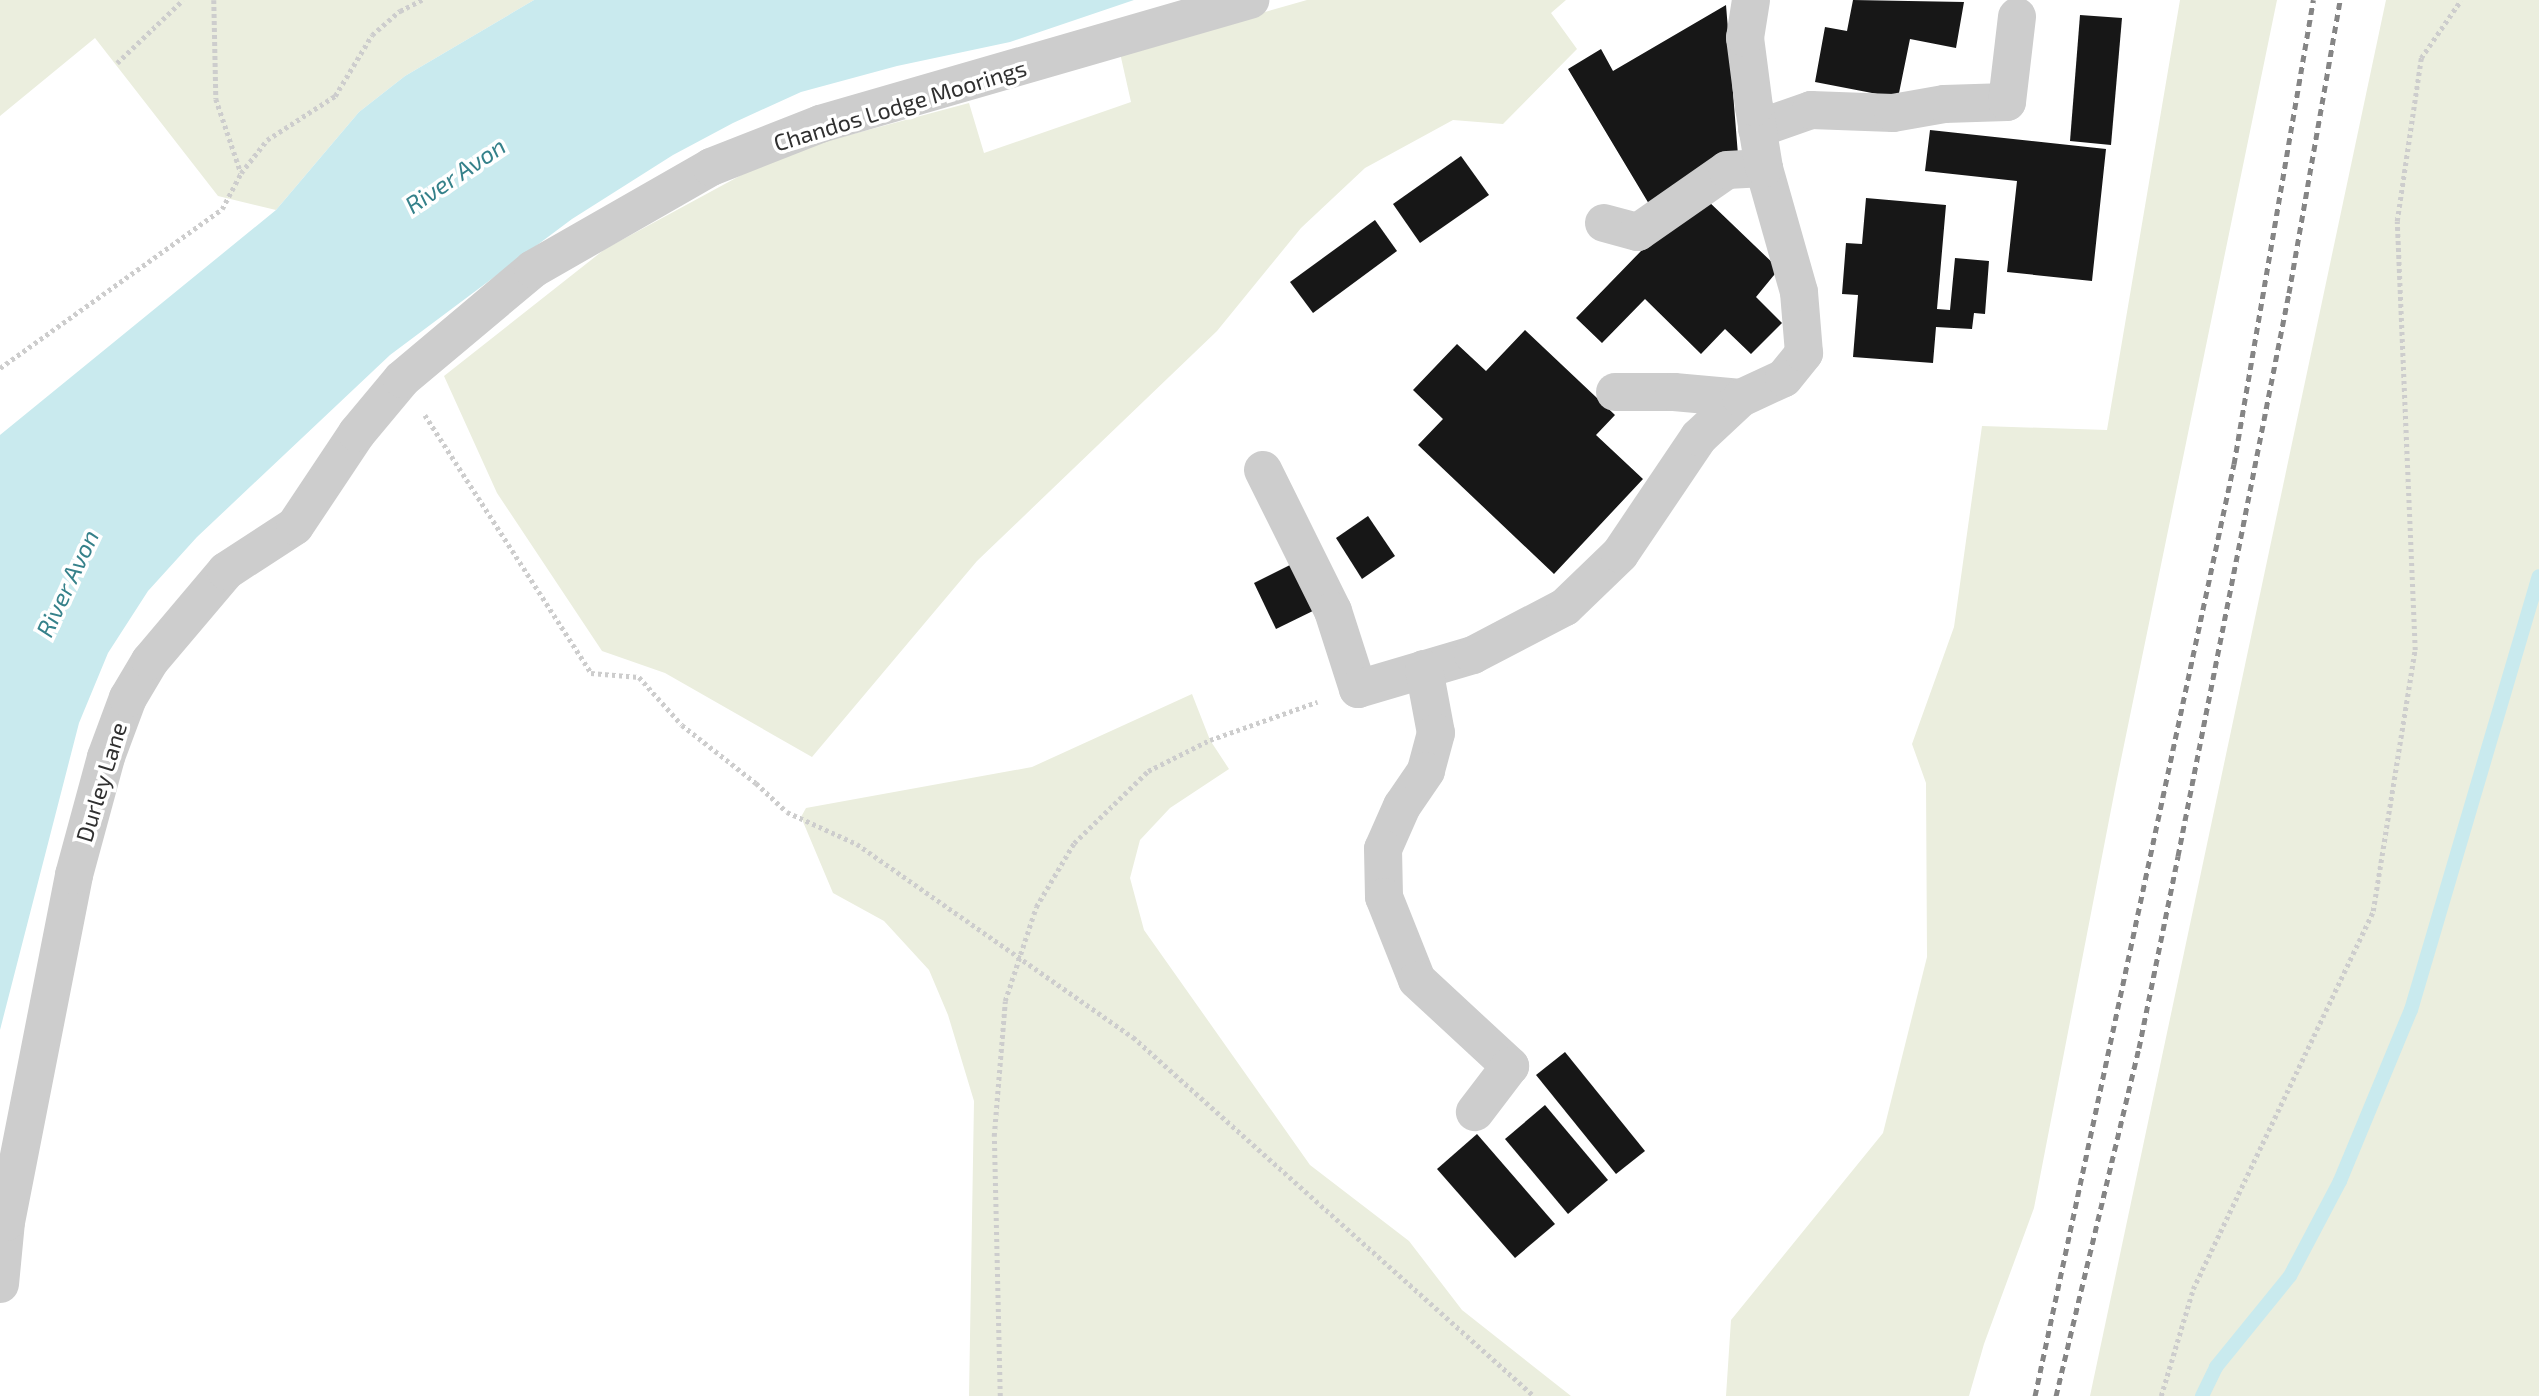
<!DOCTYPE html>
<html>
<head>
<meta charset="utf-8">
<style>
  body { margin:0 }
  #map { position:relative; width:2539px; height:1396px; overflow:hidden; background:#fff; font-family:"Exo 2",sans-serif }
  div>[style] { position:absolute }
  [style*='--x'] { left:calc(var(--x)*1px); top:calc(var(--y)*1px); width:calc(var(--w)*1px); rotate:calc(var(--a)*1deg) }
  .green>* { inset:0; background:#ebeede }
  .water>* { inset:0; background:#c9eaee }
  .stream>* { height:14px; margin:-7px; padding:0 7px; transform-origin:7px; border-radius:7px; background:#c9eaee }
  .building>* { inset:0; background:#171717 }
  .path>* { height:4.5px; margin-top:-2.25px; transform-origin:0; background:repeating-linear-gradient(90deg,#cdcdcd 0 3.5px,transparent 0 7px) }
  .minor>* { height:38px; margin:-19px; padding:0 19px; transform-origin:19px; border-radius:19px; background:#cdcdcd }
  .rail>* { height:5px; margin-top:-2.5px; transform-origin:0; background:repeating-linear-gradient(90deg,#858585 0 7px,transparent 0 12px) }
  span { translate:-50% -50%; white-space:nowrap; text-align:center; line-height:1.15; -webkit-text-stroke:7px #fff; paint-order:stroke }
  .street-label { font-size:23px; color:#303030 }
  .water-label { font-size:24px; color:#35818a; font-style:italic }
</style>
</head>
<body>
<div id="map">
  <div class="green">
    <i style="clip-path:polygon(0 0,534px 0,405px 76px,359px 112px,276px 210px,218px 196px,95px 38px,0 116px)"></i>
    <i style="clip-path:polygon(1307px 0,1566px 0,1551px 13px,1577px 49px,1503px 124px,1453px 120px,1365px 168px,1301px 228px,1217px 331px,977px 561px,812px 757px,665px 673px,602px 651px,497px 493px,444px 376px,605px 249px,782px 153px,969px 103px,984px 153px,1131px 102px,1120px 53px)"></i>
    <i style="clip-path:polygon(2180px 0,2277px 0,2116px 784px,2034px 1208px,1984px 1344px,1969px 1396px,1726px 1396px,1731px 1320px,1883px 1133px,1927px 957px,1926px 783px,1912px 744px,1954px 627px,1982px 426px,2107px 430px)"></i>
    <i style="clip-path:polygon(2386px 0,2539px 0,2539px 1396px,2090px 1396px)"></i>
    <i style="clip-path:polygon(1192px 694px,1210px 740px,1229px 769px,1170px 808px,1140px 840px,1130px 878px,1144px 930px,1310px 1165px,1409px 1241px,1462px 1310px,1571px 1396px,969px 1396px,974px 1101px,948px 1015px,929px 970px,884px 921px,833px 893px,801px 817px,806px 808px,1032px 767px)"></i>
  </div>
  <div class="water">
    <i style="clip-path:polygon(534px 0,1134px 0,1010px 42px,897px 66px,801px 92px,733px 123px,673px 155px,572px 219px,390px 355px,197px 537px,148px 591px,108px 653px,79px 723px,0 1030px,0 435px,276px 210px,359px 112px,405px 76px)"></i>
  </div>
  <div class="stream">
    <i style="--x:2202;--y:1396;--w:32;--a:-64"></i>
    <i style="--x:2216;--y:1367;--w:117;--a:-50.9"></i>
    <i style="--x:2290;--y:1276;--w:107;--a:-62.2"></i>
    <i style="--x:2340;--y:1181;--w:185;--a:-67.5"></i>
    <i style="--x:2411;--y:1010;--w:452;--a:-73.6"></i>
  </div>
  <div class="building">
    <i style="clip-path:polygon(1853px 0,1964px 2px,1956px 48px,1910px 39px,1898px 98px,1815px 82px,1825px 27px,1847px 31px)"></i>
    <i style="clip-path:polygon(1726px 5px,1738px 155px,1652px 209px,1568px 69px,1601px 49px,1613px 71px)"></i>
    <i style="clip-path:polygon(2080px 15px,2122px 18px,2111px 145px,2070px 141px)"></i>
    <i style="clip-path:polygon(1930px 130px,2106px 149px,2092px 281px,2007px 272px,2017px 181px,1925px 171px)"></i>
    <i style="clip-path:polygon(1461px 156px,1489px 195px,1420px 243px,1393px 204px)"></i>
    <i style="clip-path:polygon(1866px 198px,1946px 205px,1937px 309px,1950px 310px,1955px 258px,1989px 261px,1985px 314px,1974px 313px,1972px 329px,1936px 327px,1933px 363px,1853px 357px,1858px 295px,1842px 294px,1846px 243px,1862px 244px)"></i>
    <i style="clip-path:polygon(1706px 199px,1779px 269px,1756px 297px,1782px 323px,1751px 354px,1725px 329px,1701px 354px,1645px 299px,1602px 343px,1576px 318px,1674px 217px)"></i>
    <i style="clip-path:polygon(1375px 220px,1397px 251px,1313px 313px,1290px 282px)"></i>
    <i style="clip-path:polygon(1525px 330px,1615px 415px,1596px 435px,1643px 479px,1554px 574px,1418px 445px,1443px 419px,1413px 390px,1457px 344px,1486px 371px)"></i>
    <i style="clip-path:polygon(1368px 516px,1395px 556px,1362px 579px,1336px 538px)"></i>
    <i style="clip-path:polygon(1298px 561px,1321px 607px,1276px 629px,1254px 583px)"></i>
    <i style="clip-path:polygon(1565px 1052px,1645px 1151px,1616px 1174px,1536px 1075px)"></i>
    <i style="clip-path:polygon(1545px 1105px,1608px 1180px,1568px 1214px,1505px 1139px)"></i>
    <i style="clip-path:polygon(1477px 1134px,1555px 1224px,1515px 1258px,1437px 1169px)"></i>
  </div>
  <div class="path">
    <i style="--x:214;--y:0;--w:99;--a:88.8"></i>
    <i style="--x:216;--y:99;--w:78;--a:71.3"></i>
    <i style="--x:117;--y:63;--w:91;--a:-43.7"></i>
    <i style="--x:0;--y:368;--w:273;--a:-35.6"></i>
    <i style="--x:222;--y:209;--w:41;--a:-62.2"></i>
    <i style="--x:241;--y:173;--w:42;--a:-51.8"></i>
    <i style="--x:267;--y:140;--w:81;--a:-32.9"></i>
    <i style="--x:335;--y:96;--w:71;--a:-58.8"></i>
    <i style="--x:372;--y:35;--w:37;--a:-41"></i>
    <i style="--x:400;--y:11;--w:25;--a:-27"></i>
    <i style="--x:425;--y:415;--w:307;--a:57.2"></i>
    <i style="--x:591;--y:673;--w:48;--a:4.8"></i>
    <i style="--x:639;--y:677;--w:64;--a:48.1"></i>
    <i style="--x:682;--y:725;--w:94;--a:38.1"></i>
    <i style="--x:756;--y:783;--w:42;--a:43.1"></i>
    <i style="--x:787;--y:812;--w:77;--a:24.6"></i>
    <i style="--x:857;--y:844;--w:337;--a:35"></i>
    <i style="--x:1133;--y:1037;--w:538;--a:41.84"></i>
    <i style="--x:1000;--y:1396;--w:260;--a:-91.3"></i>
    <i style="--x:994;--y:1136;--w:135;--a:-85.3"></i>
    <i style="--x:1005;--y:1001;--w:99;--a:-71.7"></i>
    <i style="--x:1036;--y:907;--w:74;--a:-59.3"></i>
    <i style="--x:1074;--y:843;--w:103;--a:-44.2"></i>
    <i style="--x:1148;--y:771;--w:69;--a:-26.6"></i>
    <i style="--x:1210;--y:740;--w:114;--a:-19.6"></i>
    <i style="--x:2161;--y:1396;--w:112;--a:-73.3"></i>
    <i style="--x:2193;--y:1289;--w:419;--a:-64.5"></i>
    <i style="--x:2373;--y:911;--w:264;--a:-80.9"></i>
    <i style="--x:2415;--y:650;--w:429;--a:-92.4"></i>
    <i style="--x:2397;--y:221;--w:165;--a:-81.6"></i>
    <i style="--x:2421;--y:58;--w:70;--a:-55.4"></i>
  </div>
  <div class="minor">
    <i style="--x:1757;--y:129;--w:57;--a:-19.4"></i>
    <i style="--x:1811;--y:110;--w:82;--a:2.1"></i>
    <i style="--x:1893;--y:113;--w:52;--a:-10"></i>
    <i style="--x:1944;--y:104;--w:63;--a:-1.8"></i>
    <i style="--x:2007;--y:102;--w:86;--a:-83.3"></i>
    <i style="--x:1604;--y:223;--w:35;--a:15"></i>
    <i style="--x:1638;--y:232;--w:108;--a:-34.9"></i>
    <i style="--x:1727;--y:170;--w:37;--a:-3"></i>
    <i style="--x:1615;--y:392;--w:59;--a:0"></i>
    <i style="--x:1674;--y:392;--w:67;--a:5.1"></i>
    <i style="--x:1263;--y:470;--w:157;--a:63.6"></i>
    <i style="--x:1333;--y:611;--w:82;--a:72.2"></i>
    <i style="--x:1358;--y:689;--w:120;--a:-16.5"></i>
    <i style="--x:1473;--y:655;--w:104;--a:-27.6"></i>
    <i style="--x:1565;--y:607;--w:76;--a:-43.9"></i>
    <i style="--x:1620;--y:554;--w:141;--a:-56"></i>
    <i style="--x:1699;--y:437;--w:57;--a:-42.9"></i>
    <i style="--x:1741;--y:398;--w:47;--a:-24.9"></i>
    <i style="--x:1784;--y:378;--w:32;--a:-51"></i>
    <i style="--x:1804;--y:353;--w:61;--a:-94.7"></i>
    <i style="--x:1799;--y:292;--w:129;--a:-105.8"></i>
    <i style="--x:1764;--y:168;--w:62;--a:-99.3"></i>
    <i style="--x:1754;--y:107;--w:70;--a:-97.4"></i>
    <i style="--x:1745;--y:38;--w:38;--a:-81"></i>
    <i style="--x:1424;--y:669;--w:65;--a:79.4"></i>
    <i style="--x:1436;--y:733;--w:39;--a:105"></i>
    <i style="--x:1426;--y:771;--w:42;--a:124.4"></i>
    <i style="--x:1402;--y:806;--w:47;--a:113.8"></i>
    <i style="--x:1383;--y:849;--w:48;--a:88.8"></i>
    <i style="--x:1384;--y:897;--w:89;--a:68.3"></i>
    <i style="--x:1417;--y:980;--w:127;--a:42.8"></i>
    <i style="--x:1510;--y:1066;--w:58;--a:127.3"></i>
    <i style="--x:0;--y:1284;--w:62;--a:-84.5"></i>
    <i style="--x:6;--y:1222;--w:354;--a:-78.9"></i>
    <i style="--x:74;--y:875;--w:122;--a:-74.8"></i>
    <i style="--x:106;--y:757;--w:63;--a:-69.6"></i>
    <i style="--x:128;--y:698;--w:43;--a:-59.3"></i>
    <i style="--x:150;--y:661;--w:118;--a:-49.8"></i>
    <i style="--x:226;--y:571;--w:82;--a:-33.1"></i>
    <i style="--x:295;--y:526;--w:112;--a:-56.3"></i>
    <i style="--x:357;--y:433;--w:70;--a:-50.2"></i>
    <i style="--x:402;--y:379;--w:171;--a:-40"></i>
    <i style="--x:533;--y:269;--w:205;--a:-29.8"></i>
    <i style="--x:711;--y:167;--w:117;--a:-21.5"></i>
    <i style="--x:820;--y:124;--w:448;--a:-16.1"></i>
  </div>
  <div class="rail">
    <i style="--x:2035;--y:1396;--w:953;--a:-77.95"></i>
    <i style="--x:2234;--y:464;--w:471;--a:-80.3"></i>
    <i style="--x:2056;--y:1396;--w:358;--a:-76.6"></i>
    <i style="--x:2139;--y:1048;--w:196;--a:-78.5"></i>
    <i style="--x:2178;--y:856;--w:574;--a:-78.85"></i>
    <i style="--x:2289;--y:293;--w:297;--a:-80.1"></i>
  </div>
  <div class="street-label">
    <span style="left:900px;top:105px;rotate:-17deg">Chandos Lodge Moorings</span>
    <span style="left:101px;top:782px;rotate:-73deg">Durley Lane</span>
  </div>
  <div class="water-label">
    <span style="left:455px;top:175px;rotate:-34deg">River Avon</span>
    <span style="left:67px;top:583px;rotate:-65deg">River Avon</span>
  </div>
</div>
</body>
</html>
